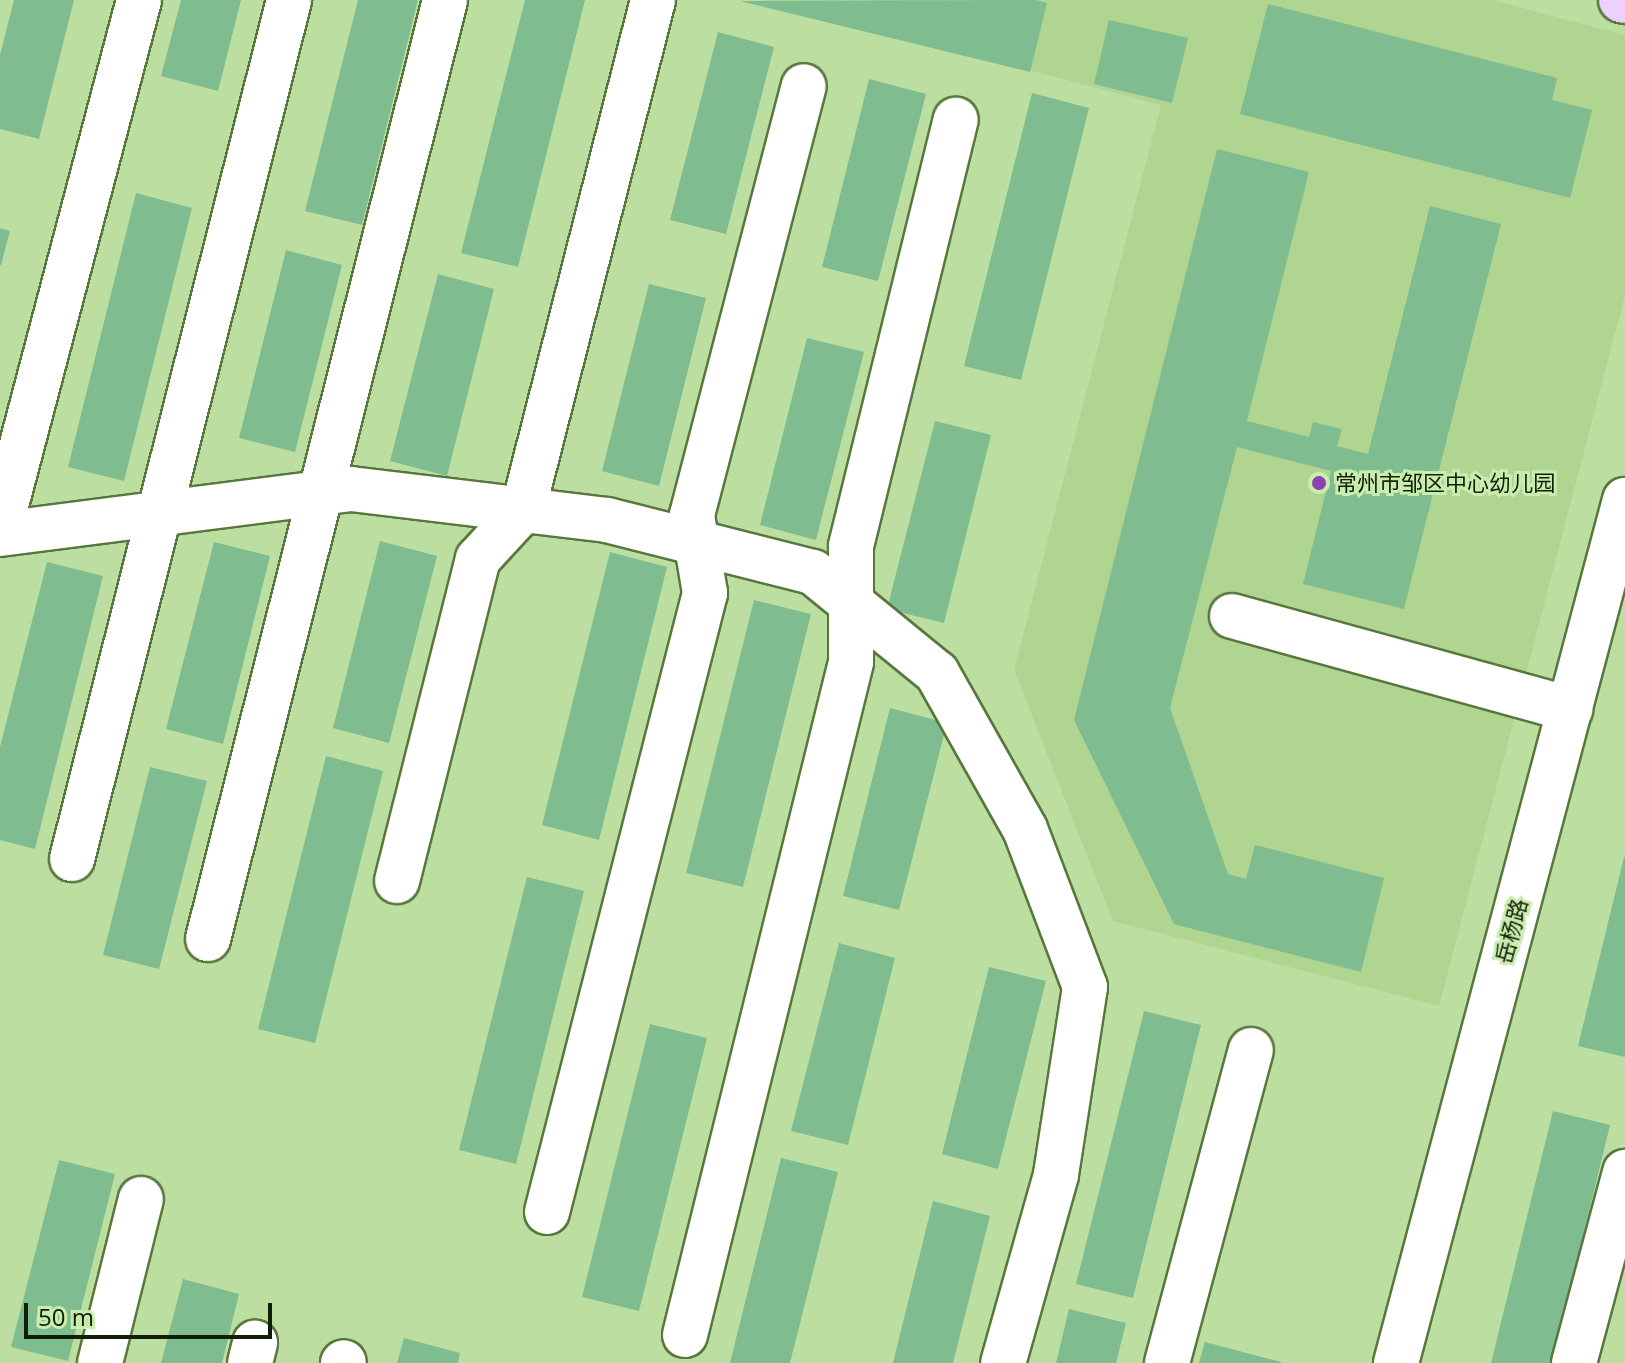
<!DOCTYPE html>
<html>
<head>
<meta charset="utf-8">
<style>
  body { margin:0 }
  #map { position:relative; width:1625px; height:1363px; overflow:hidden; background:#bcdfa1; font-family:"Open Sans","Noto Sans SC",sans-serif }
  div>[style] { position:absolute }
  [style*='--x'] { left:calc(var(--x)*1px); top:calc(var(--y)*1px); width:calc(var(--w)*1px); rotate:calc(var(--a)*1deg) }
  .built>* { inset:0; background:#afd591 }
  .building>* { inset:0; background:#7fbc8f }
  .roads { filter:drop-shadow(2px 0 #58773d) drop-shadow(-2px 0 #58773d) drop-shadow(0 2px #58773d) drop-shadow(0 -2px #58773d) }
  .minor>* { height:44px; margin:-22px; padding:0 22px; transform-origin:22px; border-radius:22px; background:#fff }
  .major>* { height:44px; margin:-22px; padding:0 22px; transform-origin:22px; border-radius:22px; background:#edd0ff }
  .dots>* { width:22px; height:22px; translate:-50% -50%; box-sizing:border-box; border:4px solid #c9edae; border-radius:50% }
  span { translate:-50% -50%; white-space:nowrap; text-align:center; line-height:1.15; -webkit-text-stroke:6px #c9edae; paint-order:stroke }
  .poi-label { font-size:22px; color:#121f07 }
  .left { translate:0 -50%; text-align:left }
  .street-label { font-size:22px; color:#121f07 }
  .scale { position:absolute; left:24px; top:1303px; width:248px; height:36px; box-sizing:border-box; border:4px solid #121f07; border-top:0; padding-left:10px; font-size:24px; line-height:28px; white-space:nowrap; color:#121f07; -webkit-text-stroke:6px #c9edae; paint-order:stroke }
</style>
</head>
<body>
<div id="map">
  <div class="built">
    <i style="clip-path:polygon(762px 0,1492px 0,1625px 35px,1625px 295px,1439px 1006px,1113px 921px,1014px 670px,1161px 105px)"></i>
  </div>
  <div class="building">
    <i style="clip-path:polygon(14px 0,74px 0,39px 139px,0 129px,0 55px)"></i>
    <i style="clip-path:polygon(181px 0,241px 0,218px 91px,161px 76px)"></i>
    <i style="clip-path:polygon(358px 0,418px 0,362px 225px,305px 211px)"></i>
    <i style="clip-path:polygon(525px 0,585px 0,518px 267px,461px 253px)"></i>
    <i style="clip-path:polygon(1035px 0,1047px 3px,1030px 72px,740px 1px)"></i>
    <i style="clip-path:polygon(1268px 4px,1557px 78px,1552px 100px,1592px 110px,1570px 198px,1240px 114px)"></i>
    <i style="clip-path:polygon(1109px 20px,1188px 38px,1172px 103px,1094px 84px)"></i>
    <i style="clip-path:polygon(718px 32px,774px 47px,726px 234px,670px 220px)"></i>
    <i style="clip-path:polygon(869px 79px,926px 94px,878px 281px,822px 267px)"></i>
    <i style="clip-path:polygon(1032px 93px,1089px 108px,1021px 380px,964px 366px)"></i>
    <i style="clip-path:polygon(1217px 149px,1309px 172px,1247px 421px,1309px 437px,1313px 422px,1342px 429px,1337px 446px,1368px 454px,1430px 206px,1501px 224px,1404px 609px,1303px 584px,1331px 471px,1237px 447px,1170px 708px,1228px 874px,1246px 879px,1255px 845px,1384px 878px,1361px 972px,1174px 924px,1074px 720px)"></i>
    <i style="clip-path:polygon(136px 193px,192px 208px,124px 481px,68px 467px)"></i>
    <i style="clip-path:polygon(0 228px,10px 231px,1px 265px,0 265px)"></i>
    <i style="clip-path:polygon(286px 250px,342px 265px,295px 452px,239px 438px)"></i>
    <i style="clip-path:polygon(438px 274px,494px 289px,447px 476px,390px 461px)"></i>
    <i style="clip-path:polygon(649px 284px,706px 298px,659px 486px,602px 471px)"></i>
    <i style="clip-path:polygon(807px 338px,864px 352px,816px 540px,760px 525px)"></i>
    <i style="clip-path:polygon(935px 421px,991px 435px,944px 623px,887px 609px)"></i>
    <i style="clip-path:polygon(380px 541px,437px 556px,389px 743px,333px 728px)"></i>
    <i style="clip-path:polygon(214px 542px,270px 556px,223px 744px,166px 729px)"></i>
    <i style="clip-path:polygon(610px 552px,667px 567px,599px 840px,542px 825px)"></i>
    <i style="clip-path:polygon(47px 562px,103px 576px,35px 849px,0 840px,0 747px)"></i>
    <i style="clip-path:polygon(754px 600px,811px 614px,743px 887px,686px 873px)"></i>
    <i style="clip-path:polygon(890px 708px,947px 723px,899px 910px,843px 896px)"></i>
    <i style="clip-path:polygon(326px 756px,383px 771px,315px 1043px,258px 1029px)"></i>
    <i style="clip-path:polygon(150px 767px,207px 781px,159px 969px,103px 955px)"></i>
    <i style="clip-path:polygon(1624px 857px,1625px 857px,1625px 1057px,1578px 1046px)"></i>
    <i style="clip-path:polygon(527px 877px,584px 891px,516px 1164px,459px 1150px)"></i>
    <i style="clip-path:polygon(839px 943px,895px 958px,848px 1145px,791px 1131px)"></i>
    <i style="clip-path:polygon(989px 967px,1046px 981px,998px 1169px,942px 1154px)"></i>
    <i style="clip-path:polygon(1144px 1011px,1201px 1025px,1133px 1298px,1076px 1284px)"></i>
    <i style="clip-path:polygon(650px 1024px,707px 1038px,639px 1311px,582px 1297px)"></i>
    <i style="clip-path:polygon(1553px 1111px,1610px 1125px,1552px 1363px,1491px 1363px)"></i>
    <i style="clip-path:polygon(781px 1158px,838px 1172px,790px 1363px,730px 1363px)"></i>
    <i style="clip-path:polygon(59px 1160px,115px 1174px,68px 1361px,11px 1347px)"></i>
    <i style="clip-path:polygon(933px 1201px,990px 1216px,953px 1363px,893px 1363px)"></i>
    <i style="clip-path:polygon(183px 1279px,239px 1294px,222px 1363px,161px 1363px)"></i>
    <i style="clip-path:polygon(1069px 1309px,1126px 1323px,1116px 1363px,1056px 1363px)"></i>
    <i style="clip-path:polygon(404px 1338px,460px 1353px,458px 1363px,397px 1363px)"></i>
    <i style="clip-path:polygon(1205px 1342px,1281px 1362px,1281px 1363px,1199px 1363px)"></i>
  </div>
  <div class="roads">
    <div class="minor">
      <i style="--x:0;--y:528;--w:546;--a:-75.25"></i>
      <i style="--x:0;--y:534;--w:354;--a:-7.3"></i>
      <i style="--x:351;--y:489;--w:258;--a:6.9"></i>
      <i style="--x:607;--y:520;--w:212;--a:14.2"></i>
      <i style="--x:813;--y:572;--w:160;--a:39.2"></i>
      <i style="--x:937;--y:673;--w:179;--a:60.6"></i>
      <i style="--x:1025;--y:829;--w:169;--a:69.2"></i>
      <i style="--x:1085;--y:987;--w:190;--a:98.8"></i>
      <i style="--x:1056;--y:1175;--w:195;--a:105.7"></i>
      <i style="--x:1232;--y:616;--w:351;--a:15.4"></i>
      <i style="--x:72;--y:859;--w:886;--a:-75.82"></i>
      <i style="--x:397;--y:881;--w:332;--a:-75.9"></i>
      <i style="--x:478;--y:559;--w:67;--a:-47.4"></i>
      <i style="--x:523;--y:510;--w:526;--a:-75.7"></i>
      <i style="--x:208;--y:939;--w:968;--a:-75.83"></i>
      <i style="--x:547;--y:1212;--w:639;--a:-75.68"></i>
      <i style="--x:705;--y:593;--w:79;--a:-99.5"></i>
      <i style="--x:692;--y:515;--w:443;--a:-75.4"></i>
      <i style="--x:685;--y:1335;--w:693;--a:-76.14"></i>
      <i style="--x:851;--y:662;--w:116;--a:-90"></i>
      <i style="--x:851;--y:546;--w:439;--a:-76.2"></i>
      <i style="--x:100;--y:1363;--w:169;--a:-76"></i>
      <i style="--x:250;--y:1363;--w:21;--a:-76"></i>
      <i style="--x:343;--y:1363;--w:1;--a:-45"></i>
      <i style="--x:1167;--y:1363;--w:324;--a:-75"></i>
      <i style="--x:1396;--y:1363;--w:893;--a:-75.14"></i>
      <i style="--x:1574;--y:1363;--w:198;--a:-75"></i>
    </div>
    <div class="major">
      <i style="--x:1621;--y:0;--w:4;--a:14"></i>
    </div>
  </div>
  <div class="dots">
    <i style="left:1319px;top:483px;background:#8c42b3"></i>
  </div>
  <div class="poi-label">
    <span class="left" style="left:1335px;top:483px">常州市邹区中心幼儿园</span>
  </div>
  <div class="street-label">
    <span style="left:1511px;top:931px;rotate:-75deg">岳杨路</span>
  </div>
  <div class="scale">50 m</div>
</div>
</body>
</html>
